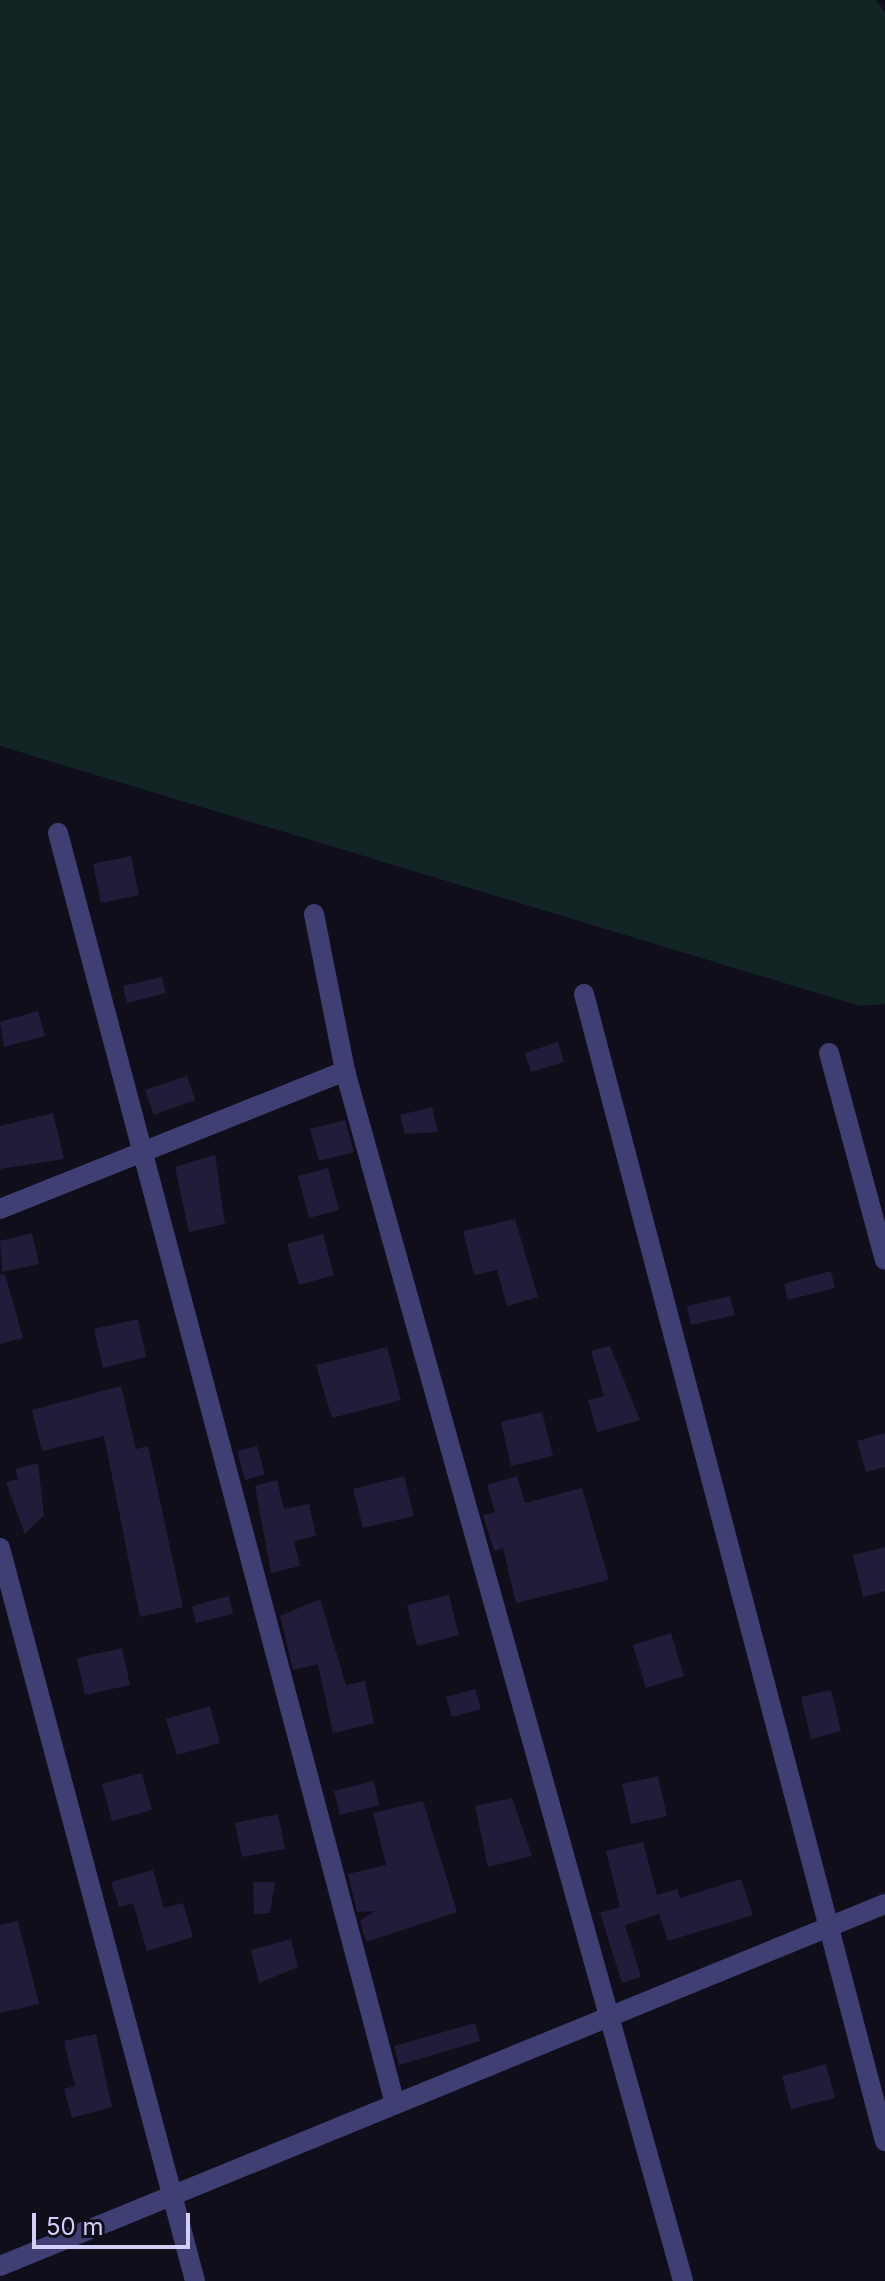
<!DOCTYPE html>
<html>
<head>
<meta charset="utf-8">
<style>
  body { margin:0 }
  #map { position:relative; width:885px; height:2281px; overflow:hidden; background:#100e1b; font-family:Inter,sans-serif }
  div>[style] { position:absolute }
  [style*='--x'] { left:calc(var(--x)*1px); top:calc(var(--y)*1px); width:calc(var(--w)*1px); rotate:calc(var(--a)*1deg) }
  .green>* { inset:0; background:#122423 }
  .building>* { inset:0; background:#221c3a }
  .minor>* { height:20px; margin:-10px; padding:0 10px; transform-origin:10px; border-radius:10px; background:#403f74 }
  span { translate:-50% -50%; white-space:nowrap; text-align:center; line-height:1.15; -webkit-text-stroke:7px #100e1b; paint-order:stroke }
  .scale { position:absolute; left:32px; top:2213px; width:158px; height:36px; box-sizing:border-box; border:4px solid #d2cff8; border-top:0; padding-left:10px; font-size:24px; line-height:28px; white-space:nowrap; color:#d2cff8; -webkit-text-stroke:6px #100e1b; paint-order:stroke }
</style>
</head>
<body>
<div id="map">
  <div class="green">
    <i style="clip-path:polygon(0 0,876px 0,885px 12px,885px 1004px,860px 1006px,0 746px)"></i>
  </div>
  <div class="building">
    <i style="clip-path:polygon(131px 856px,139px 895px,101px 903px,93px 864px)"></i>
    <i style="clip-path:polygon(162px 977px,166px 993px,127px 1003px,123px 986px)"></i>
    <i style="clip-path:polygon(38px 1011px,45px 1036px,4px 1047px,0 1022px)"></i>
    <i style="clip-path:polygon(558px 1042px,564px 1062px,531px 1072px,525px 1053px)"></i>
    <i style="clip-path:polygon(187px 1076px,195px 1100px,154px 1115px,145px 1090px)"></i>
    <i style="clip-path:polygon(432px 1107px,438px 1132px,405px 1134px,400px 1115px)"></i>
    <i style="clip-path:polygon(53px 1113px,64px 1159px,0 1169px,0 1126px)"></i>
    <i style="clip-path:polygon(345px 1120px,354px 1152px,319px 1161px,310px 1129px)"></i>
    <i style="clip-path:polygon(215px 1155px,225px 1224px,189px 1232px,175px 1167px)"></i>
    <i style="clip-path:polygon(328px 1168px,339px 1210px,309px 1218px,298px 1176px)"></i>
    <i style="clip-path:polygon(515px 1219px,538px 1297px,507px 1306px,497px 1270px,474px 1275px,463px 1231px)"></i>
    <i style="clip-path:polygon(32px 1233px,39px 1264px,2px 1272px,0 1241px)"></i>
    <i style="clip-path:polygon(323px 1234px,334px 1275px,299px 1285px,287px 1244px)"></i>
    <i style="clip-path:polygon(831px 1271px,835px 1288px,788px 1300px,784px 1284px)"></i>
    <i style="clip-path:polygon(5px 1274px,23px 1338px,0 1344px,0 1275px)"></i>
    <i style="clip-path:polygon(730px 1296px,735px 1315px,691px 1325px,687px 1306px)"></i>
    <i style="clip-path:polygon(138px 1319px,146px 1357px,103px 1368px,94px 1329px)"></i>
    <i style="clip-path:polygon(610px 1346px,640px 1420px,597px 1432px,588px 1400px,604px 1396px,591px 1351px)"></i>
    <i style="clip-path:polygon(387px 1347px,401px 1400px,332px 1418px,316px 1365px)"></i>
    <i style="clip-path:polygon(121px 1386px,136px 1449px,148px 1446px,183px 1607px,140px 1617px,104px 1436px,42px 1451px,32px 1410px)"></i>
    <i style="clip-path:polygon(542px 1412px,553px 1456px,511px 1466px,501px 1422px)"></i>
    <i style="clip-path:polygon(885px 1433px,885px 1467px,866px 1472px,857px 1441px)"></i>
    <i style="clip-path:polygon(257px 1446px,265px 1474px,245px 1480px,237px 1451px)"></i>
    <i style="clip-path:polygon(38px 1463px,44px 1515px,25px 1534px,6px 1482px,18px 1479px,15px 1469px)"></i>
    <i style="clip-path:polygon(404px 1476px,414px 1516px,363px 1528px,353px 1489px)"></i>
    <i style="clip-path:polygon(517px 1476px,525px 1503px,582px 1488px,609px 1580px,516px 1603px,503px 1548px,494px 1551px,483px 1515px,495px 1512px,487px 1485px)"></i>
    <i style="clip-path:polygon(277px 1480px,284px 1509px,309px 1504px,316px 1536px,294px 1541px,300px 1566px,271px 1573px,255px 1486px)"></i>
    <i style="clip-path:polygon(885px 1547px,885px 1591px,863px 1597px,853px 1555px)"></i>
    <i style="clip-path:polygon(449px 1595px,459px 1635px,417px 1646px,407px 1605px)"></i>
    <i style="clip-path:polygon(229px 1596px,233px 1614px,196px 1623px,192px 1606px)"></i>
    <i style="clip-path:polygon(320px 1599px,346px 1685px,365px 1681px,374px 1723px,333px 1733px,318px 1664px,293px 1670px,280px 1616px)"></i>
    <i style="clip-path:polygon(671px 1633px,684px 1676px,646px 1688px,633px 1645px)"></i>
    <i style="clip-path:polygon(122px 1648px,130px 1685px,85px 1695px,77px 1658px)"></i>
    <i style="clip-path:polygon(475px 1689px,481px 1709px,452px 1717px,446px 1697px)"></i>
    <i style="clip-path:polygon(831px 1690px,841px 1731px,811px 1739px,801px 1697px)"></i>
    <i style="clip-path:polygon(210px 1706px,220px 1743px,177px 1755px,166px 1719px)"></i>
    <i style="clip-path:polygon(142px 1773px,152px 1810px,112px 1821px,102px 1784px)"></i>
    <i style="clip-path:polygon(658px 1776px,667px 1816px,631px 1824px,622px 1784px)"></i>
    <i style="clip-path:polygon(374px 1781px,379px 1805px,340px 1815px,334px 1791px)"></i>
    <i style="clip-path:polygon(512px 1798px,532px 1856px,488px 1867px,475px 1806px)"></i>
    <i style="clip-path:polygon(423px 1801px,457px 1912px,366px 1942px,360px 1921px,375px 1911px,357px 1912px,348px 1874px,386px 1865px,373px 1813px)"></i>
    <i style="clip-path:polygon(278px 1814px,285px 1849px,242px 1857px,235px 1823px)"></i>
    <i style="clip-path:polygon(643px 1842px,657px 1895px,677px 1889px,680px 1898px,741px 1879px,753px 1915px,668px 1941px,659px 1914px,625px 1925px,641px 1977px,622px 1983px,600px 1913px,620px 1907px,606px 1851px)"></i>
    <i style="clip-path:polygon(153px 1870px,164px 1908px,183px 1903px,193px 1937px,147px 1951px,133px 1903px,119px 1907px,111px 1882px)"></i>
    <i style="clip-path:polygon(253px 1882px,275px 1882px,270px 1913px,254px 1914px)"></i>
    <i style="clip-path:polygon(18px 1921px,39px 2004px,0 2013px,0 1925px)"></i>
    <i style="clip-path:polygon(291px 1939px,298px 1967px,259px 1983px,251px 1950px)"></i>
    <i style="clip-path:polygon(475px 2023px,480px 2041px,399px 2065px,394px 2046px)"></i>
    <i style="clip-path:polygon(96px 2034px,112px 2107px,72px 2118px,64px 2089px,75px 2086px,64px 2041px)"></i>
    <i style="clip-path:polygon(826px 2064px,835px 2098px,791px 2109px,782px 2076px)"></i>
  </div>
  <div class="minor">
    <i style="--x:58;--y:833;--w:1315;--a:75.15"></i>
    <i style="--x:314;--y:914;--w:160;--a:78.8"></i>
    <i style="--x:345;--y:1071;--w:1256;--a:74.39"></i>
    <i style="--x:584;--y:994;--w:1186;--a:75.3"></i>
    <i style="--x:829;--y:1053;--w:214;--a:74.9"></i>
    <i style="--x:0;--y:1209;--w:372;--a:-21.8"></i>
    <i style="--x:0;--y:1548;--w:758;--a:75.1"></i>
    <i style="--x:0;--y:2266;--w:956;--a:-22.25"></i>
  </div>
  <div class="scale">50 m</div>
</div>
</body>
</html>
